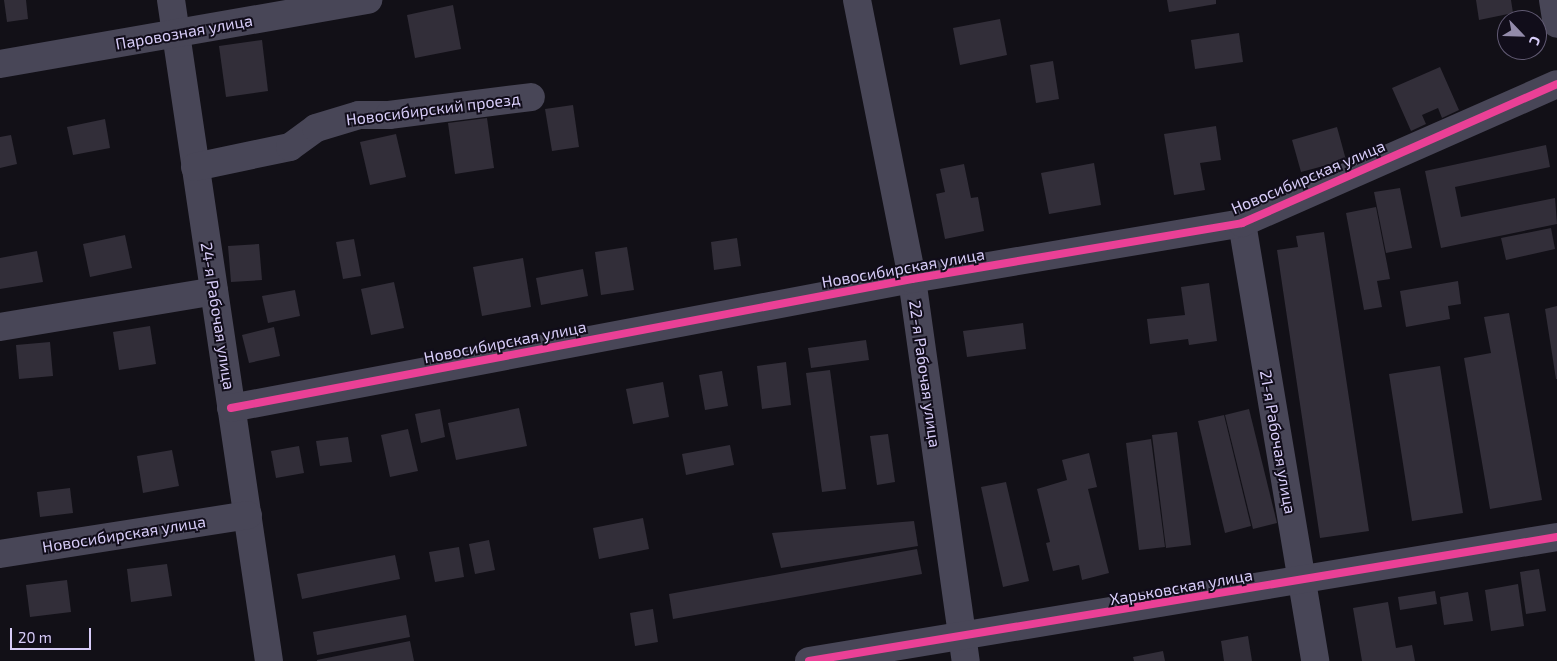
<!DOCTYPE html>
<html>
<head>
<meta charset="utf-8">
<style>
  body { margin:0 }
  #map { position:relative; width:1557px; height:661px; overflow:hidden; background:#121017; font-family:"Exo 2",sans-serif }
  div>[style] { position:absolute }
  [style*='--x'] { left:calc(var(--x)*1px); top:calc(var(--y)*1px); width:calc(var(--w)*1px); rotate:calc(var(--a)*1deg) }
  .building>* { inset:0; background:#322e39 }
  .minor>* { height:28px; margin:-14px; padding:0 14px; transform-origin:14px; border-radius:14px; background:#484657 }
  .cycleway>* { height:8px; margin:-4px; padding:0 4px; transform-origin:4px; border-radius:4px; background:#ea4096 }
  span { translate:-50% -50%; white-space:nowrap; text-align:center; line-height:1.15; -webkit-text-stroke:4px #110d1a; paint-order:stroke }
  .street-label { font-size:16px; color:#d8cdf9 }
  .north { position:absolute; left:1497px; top:10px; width:50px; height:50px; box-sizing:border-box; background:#110d1a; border:1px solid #615a73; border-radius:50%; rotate:114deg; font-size:14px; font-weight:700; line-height:20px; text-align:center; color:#d8cdf9 }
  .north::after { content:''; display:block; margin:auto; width:18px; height:22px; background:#938baa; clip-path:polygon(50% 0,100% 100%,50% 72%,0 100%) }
  .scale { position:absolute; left:10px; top:628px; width:81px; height:22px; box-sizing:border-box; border:2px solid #d8cdf9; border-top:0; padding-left:6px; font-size:15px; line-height:18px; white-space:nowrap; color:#d8cdf9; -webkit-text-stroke:4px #110d1a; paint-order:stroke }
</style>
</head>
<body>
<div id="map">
  <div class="building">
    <i style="clip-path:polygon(4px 0,26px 0,28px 19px,7px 22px)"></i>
    <i style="clip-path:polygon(1167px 0,1216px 0,1216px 4px,1169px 12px)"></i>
    <i style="clip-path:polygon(1476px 0,1511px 0,1513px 13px,1479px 20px)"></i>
    <i style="clip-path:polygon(453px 5px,461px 49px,415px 58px,407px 15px)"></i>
    <i style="clip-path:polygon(1000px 19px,1007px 55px,960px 65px,953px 28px)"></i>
    <i style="clip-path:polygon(1239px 33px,1243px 62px,1195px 69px,1191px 40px)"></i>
    <i style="clip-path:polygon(262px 40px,268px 91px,226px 97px,219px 46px)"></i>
    <i style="clip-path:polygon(1053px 61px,1059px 99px,1036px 103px,1030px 65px)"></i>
    <i style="clip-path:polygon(1440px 67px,1459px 110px,1442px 118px,1438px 108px,1422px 115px,1426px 124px,1411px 131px,1392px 88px)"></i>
    <i style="clip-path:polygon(573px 105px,579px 147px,552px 151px,545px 109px)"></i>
    <i style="clip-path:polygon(487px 118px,494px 168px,455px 174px,448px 123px)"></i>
    <i style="clip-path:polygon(105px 119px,110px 148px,73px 155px,67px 127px)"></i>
    <i style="clip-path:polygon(1216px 126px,1221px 160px,1200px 163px,1205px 190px,1174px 195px,1164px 134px)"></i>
    <i style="clip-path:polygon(1337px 127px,1346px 160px,1301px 172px,1292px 140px)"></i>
    <i style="clip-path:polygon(396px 134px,406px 177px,370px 185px,360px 142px)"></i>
    <i style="clip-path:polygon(11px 135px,17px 164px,0 168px,0 137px)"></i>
    <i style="clip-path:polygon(1546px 145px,1550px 167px,1455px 187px,1461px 217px,1555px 198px,1557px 224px,1441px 248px,1425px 171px)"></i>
    <i style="clip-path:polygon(1094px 163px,1101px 205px,1049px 214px,1041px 173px)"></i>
    <i style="clip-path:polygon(964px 164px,971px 198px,978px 197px,984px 231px,945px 239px,936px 194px,945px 192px,940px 169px)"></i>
    <i style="clip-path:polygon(1400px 188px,1412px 248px,1386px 253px,1374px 192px)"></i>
    <i style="clip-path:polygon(1376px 207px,1390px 279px,1377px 281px,1382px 307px,1364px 310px,1346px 213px)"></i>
    <i style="clip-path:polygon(1551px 228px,1555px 249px,1506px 260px,1501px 238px)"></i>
    <i style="clip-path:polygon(1324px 232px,1369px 531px,1320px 538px,1277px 250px,1298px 247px,1296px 236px)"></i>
    <i style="clip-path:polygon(125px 235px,132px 268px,90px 277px,83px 244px)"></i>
    <i style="clip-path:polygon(737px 238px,741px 266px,714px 270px,711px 242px)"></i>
    <i style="clip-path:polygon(354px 239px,361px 276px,343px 279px,336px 242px)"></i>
    <i style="clip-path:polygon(259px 244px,262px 280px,231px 282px,228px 246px)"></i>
    <i style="clip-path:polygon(627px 247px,634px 290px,601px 295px,595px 252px)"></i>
    <i style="clip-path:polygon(37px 251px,43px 282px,0 289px,0 258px)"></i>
    <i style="clip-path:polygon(523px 258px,531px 307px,482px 316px,473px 267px)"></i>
    <i style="clip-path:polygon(583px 269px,588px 296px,541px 305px,536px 278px)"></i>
    <i style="clip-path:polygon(1458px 281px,1461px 304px,1448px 306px,1450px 319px,1406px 327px,1400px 291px)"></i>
    <i style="clip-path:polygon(394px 282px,404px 328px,371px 335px,361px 289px)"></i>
    <i style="clip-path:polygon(1209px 283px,1217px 341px,1189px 345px,1188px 339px,1150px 344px,1147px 319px,1185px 315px,1181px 287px)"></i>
    <i style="clip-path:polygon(295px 290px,300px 316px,268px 323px,262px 296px)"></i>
    <i style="clip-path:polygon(1557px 306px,1557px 379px,1556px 379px,1545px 309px)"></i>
    <i style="clip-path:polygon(1509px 313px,1542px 500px,1490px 509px,1464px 358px,1491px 353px,1484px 317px)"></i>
    <i style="clip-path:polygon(1023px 323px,1026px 349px,967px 357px,963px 331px)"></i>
    <i style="clip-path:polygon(150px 326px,156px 364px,119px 370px,113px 332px)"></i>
    <i style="clip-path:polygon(274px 327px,280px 356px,249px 363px,242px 335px)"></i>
    <i style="clip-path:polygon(866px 340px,869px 360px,811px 368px,808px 348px)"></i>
    <i style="clip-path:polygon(50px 342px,53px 376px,19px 379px,16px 345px)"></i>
    <i style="clip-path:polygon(786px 362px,791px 405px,762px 409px,757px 366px)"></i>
    <i style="clip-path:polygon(1440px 366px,1463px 513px,1412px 521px,1389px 374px)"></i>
    <i style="clip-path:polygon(830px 370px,846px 489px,822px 492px,806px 373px)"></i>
    <i style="clip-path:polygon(722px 371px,728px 406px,705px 410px,699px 375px)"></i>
    <i style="clip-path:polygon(663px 382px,669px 417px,633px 424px,626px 389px)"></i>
    <i style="clip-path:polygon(519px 408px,527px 446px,456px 460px,448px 423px)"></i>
    <i style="clip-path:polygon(440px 409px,445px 437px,421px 443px,415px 414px)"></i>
    <i style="clip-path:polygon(1249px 409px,1277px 523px,1253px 529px,1225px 415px)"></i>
    <i style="clip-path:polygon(1224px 415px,1251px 526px,1225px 533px,1198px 421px)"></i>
    <i style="clip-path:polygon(408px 429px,418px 471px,390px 477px,381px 435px)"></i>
    <i style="clip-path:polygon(1177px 432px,1191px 545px,1166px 548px,1152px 435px)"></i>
    <i style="clip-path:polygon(888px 434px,895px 482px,877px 485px,870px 436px)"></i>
    <i style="clip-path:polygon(348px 437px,352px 462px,320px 466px,316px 441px)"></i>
    <i style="clip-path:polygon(1151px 439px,1165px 547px,1139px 550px,1126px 443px)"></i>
    <i style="clip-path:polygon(730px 445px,734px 465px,686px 475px,682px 454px)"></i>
    <i style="clip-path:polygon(299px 446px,304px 473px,276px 478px,271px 451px)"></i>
    <i style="clip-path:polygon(172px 450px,179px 486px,143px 493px,137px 456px)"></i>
    <i style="clip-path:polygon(1089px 453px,1097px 487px,1088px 489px,1109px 573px,1082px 580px,1079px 565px,1053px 571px,1046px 543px,1050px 542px,1037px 489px,1067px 480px,1062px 460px)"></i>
    <i style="clip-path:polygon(1006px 482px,1029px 581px,1003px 587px,981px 487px)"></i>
    <i style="clip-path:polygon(70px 488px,73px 513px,40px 517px,37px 492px)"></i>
    <i style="clip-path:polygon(643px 518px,649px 549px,599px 559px,593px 528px)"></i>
    <i style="clip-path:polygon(914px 521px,918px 546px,781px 568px,772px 533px)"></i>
    <i style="clip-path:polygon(489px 540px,495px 570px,475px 574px,469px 544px)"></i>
    <i style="clip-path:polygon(459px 547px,464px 577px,435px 582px,429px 552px)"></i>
    <i style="clip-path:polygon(917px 549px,922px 574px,673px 619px,669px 594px)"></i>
    <i style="clip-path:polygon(395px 555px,400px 579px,302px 599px,297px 574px)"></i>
    <i style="clip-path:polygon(167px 564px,172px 596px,131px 602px,127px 569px)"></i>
    <i style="clip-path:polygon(1539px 569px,1546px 611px,1526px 614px,1520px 572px)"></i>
    <i style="clip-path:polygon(67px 580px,71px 612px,30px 617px,26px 585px)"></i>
    <i style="clip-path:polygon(1518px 584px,1524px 626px,1491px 631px,1485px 590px)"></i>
    <i style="clip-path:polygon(1435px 591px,1437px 604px,1400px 610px,1398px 597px)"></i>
    <i style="clip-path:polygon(1468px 592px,1473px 621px,1444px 625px,1440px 597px)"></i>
    <i style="clip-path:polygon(1388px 602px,1396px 648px,1412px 645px,1415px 661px,1362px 661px,1353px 608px)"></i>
    <i style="clip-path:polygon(653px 609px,658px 642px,635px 646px,630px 613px)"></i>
    <i style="clip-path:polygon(406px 615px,410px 637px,317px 655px,313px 632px)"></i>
    <i style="clip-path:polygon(1248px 636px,1252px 661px,1224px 661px,1221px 641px)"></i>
    <i style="clip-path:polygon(410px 641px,414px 661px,317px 661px,317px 660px)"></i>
    <i style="clip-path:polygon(1163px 651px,1165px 661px,1134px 661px,1133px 657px)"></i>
  </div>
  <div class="minor">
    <i style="--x:171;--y:0;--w:668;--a:81.57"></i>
    <i style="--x:857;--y:0;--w:284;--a:78.8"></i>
    <i style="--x:912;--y:279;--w:386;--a:82"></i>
    <i style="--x:1553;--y:0;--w:24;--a:81"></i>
    <i style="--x:0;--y:64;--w:374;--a:-9.9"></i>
    <i style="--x:195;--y:167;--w:97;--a:-11.9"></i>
    <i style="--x:290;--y:147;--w:32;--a:-36"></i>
    <i style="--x:316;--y:128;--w:45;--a:-16.8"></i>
    <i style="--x:359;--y:115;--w:30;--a:0"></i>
    <i style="--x:389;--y:115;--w:143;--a:-7.2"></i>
    <i style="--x:1242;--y:223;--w:444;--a:80.5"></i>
    <i style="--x:0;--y:327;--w:217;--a:-9.5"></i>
    <i style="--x:231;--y:408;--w:693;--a:-10.73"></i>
    <i style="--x:912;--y:279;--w:335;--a:-9.6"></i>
    <i style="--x:1242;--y:223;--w:344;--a:-23.8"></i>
    <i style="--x:0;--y:554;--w:251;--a:-8.9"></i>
    <i style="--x:809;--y:661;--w:758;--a:-9.41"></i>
  </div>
  <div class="cycleway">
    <i style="--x:231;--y:408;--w:693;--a:-10.73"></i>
    <i style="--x:912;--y:279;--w:335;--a:-9.6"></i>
    <i style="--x:1242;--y:223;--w:344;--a:-23.8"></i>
    <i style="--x:809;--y:661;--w:758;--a:-9.41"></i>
  </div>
  <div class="street-label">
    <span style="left:184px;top:32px;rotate:-10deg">Паровозная улица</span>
    <span style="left:433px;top:109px;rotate:-7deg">Новосибирский проезд</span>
    <span style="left:1308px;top:177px;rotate:-23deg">Новосибирская улица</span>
    <span style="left:903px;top:268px;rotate:-10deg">Новосибирская улица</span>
    <span style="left:218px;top:316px;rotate:81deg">24-я Рабочая улица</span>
    <span style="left:505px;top:342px;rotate:-11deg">Новосибирская улица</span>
    <span style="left:925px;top:374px;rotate:82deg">22-я Рабочая улица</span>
    <span style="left:1278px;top:442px;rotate:80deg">21-я Рабочая улица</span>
    <span style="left:124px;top:534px;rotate:-9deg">Новосибирская улица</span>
    <span style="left:1181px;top:587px;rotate:-10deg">Харьковская улица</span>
  </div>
  <div class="north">С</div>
  <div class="scale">20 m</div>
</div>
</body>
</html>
